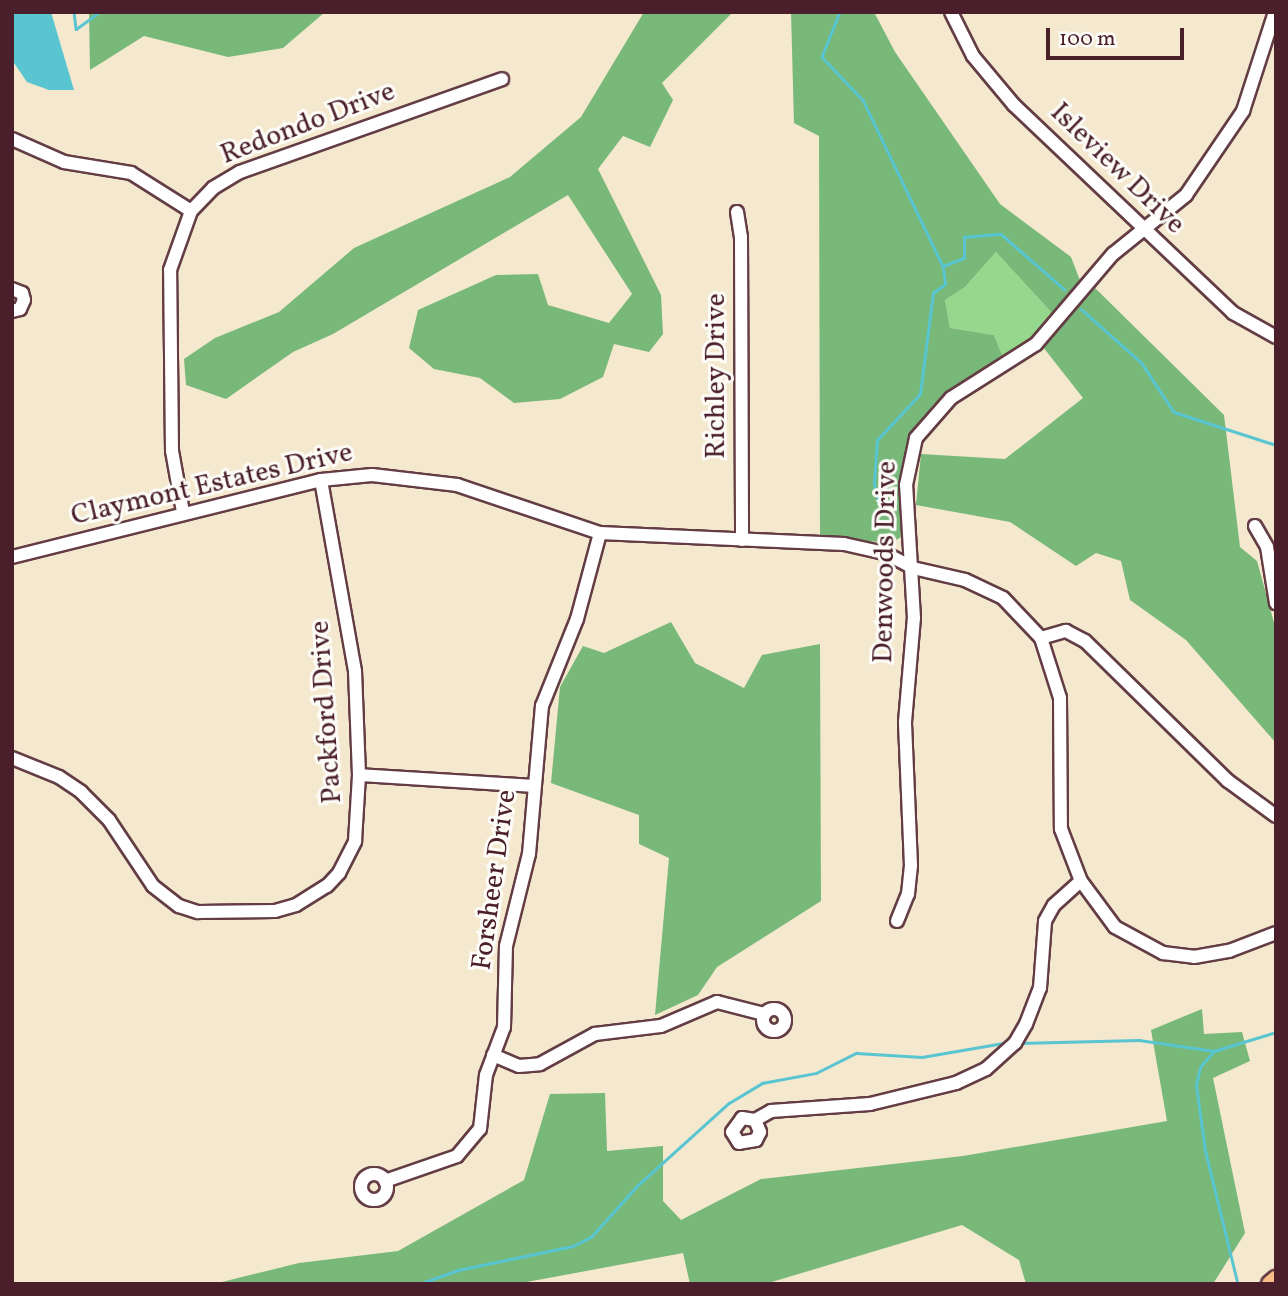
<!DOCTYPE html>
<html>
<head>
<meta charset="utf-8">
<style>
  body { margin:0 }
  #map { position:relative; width:1288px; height:1296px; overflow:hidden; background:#f4e8cf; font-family:Vollkorn,serif }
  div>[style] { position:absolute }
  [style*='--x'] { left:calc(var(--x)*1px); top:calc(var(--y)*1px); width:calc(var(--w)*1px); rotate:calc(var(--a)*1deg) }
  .green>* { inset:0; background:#96d78e }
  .forest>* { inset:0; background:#78b879 }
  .water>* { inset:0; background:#59c5d1 }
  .stream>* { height:2.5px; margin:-1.25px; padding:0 1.25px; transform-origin:1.25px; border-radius:1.25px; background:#59c5d1 }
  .roads { filter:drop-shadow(2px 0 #643d44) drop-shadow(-2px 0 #643d44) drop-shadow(0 2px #643d44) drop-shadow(0 -2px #643d44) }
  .minor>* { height:12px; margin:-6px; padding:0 6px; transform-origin:6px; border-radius:6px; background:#fff }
  .minor>.ring { margin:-6px; padding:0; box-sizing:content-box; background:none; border:12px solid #fff; border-radius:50% }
  .major>* { height:16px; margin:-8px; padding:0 8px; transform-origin:8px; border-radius:8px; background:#f8bd88 }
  span { translate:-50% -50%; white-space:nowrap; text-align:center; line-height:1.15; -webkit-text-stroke:6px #fdfcf7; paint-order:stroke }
  .street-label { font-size:28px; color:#4a1f2b }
  .frame { position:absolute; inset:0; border:14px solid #4a1f2b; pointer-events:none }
  .scale { position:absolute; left:1046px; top:28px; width:138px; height:32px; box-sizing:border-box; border:4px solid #4a1f2b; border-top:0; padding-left:9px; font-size:21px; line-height:24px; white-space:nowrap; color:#4a1f2b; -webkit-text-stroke:5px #fdfcf7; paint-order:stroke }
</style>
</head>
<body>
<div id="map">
  <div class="green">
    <i style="clip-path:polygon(996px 252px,1053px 314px,1030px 342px,1004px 360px,994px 335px,950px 328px,945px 300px,965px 287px)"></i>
  </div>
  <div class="forest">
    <i style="clip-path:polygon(89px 12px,325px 12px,283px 48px,228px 57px,144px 36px,90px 70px)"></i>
    <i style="clip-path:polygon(644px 12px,733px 12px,662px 83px,673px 100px,650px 147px,623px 136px,598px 169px,661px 295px,663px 334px,649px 352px,614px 344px,603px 377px,560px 399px,514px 403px,480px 378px,434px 369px,409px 348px,418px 310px,496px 275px,538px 274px,548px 305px,609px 323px,632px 294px,568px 195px,333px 334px,293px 352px,226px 399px,186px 385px,184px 359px,215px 338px,279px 312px,354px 248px,510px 177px,581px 117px)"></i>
    <i style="clip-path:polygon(791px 12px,874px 12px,895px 52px,1000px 204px,1071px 257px,1081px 283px,1053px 314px,996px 252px,965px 287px,945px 300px,950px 328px,994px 335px,1004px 360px,933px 405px,920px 424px,908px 448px,903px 536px,891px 543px,820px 537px,819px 136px,794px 123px)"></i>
    <i style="clip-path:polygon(1095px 288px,1224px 415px,1240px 547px,1257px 561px,1276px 630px,1276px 743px,1186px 640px,1130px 600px,1121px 561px,1096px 553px,1076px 566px,1010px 522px,916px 505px,921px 454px,1005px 459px,1083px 398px,1043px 347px)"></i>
    <i style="clip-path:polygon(671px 622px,695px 663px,744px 688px,762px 655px,820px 644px,821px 901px,717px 967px,698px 995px,655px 1015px,669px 858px,639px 844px,639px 815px,551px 783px,560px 687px,583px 646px,604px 653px)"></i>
    <i style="clip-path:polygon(1202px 1009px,1204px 1034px,1242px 1032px,1250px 1061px,1213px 1078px,1245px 1233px,1213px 1284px,1026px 1284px,1019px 1260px,962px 1225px,765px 1284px,690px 1284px,683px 1253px,516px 1284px,214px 1284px,299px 1263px,398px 1251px,524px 1180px,550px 1094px,605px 1093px,607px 1151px,663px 1146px,663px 1201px,681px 1220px,761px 1179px,963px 1156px,1167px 1121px,1151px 1030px)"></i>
  </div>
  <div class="water">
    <i style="clip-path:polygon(12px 12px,51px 12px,74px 90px,49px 90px,27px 82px,12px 60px)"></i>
  </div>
  <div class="stream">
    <i style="--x:74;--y:12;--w:17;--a:83"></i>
    <i style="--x:76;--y:29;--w:29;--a:-36"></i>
    <i style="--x:840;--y:12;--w:48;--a:111.8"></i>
    <i style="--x:822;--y:57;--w:59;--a:46.4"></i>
    <i style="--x:863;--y:100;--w:184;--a:64.3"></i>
    <i style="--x:943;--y:266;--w:22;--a:-21"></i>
    <i style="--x:964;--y:258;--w:21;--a:-90"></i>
    <i style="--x:964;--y:237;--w:37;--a:-5"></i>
    <i style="--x:1001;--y:234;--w:84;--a:41.1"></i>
    <i style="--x:1081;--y:309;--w:80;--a:41.5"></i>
    <i style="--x:1141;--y:362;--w:60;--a:56.6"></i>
    <i style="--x:1174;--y:412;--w:107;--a:17.9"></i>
    <i style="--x:879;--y:503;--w:20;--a:-105"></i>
    <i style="--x:874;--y:484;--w:44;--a:-86.1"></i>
    <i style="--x:877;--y:440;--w:63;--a:-46.9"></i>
    <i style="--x:920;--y:394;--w:102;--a:-82.7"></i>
    <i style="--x:933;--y:293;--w:15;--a:-37"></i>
    <i style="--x:945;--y:284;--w:16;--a:-97"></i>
    <i style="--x:1019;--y:1043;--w:120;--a:-1.4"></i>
    <i style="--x:1139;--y:1040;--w:76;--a:8.3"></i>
    <i style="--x:1237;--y:1282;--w:135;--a:-103.7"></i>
    <i style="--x:1205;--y:1151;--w:67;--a:-97.8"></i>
    <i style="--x:1196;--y:1085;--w:18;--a:-77"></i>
    <i style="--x:1200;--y:1067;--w:21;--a:-49"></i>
    <i style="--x:1214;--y:1051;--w:65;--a:-17"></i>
    <i style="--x:419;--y:1284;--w:41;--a:-19.7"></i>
    <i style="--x:458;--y:1270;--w:117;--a:-11.8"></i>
    <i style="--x:573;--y:1246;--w:20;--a:-27"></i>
    <i style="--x:591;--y:1237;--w:69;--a:-48"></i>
    <i style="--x:637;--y:1186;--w:124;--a:-42.1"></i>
    <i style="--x:729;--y:1103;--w:39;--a:-31"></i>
    <i style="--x:762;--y:1083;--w:55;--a:-10.5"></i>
    <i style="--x:816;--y:1073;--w:45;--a:-26.6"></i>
    <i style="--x:856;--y:1053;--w:66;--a:3.5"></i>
    <i style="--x:922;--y:1057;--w:88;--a:-9.8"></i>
  </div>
  <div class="roads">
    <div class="minor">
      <i style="--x:951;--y:12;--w:49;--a:63.4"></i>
      <i style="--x:973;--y:56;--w:64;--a:50.1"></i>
      <i style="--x:1014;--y:105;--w:302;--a:43.5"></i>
      <i style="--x:1233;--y:313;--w:49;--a:29.2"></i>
      <i style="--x:12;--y:139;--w:57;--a:23.9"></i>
      <i style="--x:64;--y:162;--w:68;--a:9.3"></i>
      <i style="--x:131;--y:173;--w:71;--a:32.3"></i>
      <i style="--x:737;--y:212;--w:25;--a:81"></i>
      <i style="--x:741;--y:237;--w:303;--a:89.8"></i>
      <i style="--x:12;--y:289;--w:11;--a:22"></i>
      <i style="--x:22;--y:293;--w:7;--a:74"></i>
      <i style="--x:24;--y:300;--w:10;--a:114"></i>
      <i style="--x:20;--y:309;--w:8;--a:166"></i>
      <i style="--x:183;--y:512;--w:62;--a:-100.2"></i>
      <i style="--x:172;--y:451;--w:181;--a:-90.6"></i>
      <i style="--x:170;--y:270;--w:63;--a:-70.4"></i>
      <i style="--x:191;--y:211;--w:32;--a:-46"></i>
      <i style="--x:213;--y:188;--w:31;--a:-31"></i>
      <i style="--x:240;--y:172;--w:278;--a:-19.5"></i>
      <i style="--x:1255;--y:526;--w:24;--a:60"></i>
      <i style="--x:1267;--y:547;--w:57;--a:80.9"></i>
      <i style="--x:12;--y:557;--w:318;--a:-14"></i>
      <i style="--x:321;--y:480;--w:51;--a:-5.6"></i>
      <i style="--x:372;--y:475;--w:86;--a:6.7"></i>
      <i style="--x:457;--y:485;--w:151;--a:18.6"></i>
      <i style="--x:600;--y:533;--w:244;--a:2.6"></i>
      <i style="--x:844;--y:544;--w:42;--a:12.4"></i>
      <i style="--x:885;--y:553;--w:32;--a:28"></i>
      <i style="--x:913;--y:568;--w:53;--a:13"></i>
      <i style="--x:965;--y:580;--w:42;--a:25.3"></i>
      <i style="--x:1003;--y:598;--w:55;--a:46.5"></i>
      <i style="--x:1041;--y:638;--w:63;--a:72.4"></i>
      <i style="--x:1060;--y:698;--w:131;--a:89.6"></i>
      <i style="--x:1061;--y:829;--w:56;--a:69"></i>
      <i style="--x:1081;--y:881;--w:57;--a:53.5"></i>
      <i style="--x:1115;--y:927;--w:55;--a:28.4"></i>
      <i style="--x:1163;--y:953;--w:31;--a:7"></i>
      <i style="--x:1194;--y:957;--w:36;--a:-10"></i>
      <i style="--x:1229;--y:951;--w:50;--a:-21"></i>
      <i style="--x:1041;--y:638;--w:26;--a:-16"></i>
      <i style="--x:1066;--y:631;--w:21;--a:28"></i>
      <i style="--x:1085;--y:641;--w:200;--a:44.4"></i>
      <i style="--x:1228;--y:781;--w:59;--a:36.1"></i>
      <i style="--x:12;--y:758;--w:51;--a:22"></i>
      <i style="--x:59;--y:777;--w:27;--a:34"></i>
      <i style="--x:81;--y:792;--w:40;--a:45"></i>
      <i style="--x:109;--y:820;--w:79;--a:56.3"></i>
      <i style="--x:153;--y:886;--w:33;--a:38"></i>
      <i style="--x:179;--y:906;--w:20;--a:18"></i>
      <i style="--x:198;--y:912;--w:77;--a:-0.7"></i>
      <i style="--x:275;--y:911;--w:22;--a:-16"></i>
      <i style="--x:296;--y:905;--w:36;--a:-32"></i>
      <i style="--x:327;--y:886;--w:18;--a:-47"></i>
      <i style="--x:339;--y:873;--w:36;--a:-63"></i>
      <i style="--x:355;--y:841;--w:66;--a:-86.5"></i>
      <i style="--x:359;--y:775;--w:104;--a:-92.2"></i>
      <i style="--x:355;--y:671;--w:194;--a:-100.1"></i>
      <i style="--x:359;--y:775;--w:174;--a:3.6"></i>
      <i style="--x:897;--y:921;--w:29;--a:-68"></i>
      <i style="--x:908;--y:894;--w:28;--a:-84"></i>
      <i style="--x:911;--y:866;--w:144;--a:-92.4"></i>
      <i style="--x:905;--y:722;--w:104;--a:-85.1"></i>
      <i style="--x:914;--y:618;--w:133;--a:-93.4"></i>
      <i style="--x:906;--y:485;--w:48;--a:-78"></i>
      <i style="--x:916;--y:438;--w:53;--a:-48.8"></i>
      <i style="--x:951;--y:398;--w:101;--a:-32.4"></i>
      <i style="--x:1036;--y:344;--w:118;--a:-49.5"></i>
      <i style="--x:1113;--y:254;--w:94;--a:-38.9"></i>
      <i style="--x:1186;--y:195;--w:102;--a:-55.8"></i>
      <i style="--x:1243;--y:111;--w:104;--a:-72.1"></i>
      <i class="ring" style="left:763px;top:1009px;width:10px;height:10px"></i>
      <i style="--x:493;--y:1055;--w:28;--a:23"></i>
      <i style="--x:519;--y:1066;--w:21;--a:-5"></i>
      <i style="--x:540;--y:1064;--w:63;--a:-28.6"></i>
      <i style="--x:595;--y:1034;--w:66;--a:-6.9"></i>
      <i style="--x:661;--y:1026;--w:61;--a:-23.2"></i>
      <i style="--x:717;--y:1002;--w:49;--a:14.3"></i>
      <i style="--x:755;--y:1120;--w:13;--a:67"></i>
      <i style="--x:760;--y:1132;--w:9;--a:117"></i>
      <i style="--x:756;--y:1140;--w:17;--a:170"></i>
      <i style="--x:739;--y:1143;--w:13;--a:-122"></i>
      <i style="--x:732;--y:1132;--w:17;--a:-54"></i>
      <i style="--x:742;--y:1118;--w:13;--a:9"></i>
      <i style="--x:755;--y:1120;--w:18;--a:-29"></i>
      <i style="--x:771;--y:1111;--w:99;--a:-4"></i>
      <i style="--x:870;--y:1104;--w:89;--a:-13.7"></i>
      <i style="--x:956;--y:1083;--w:33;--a:-25"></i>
      <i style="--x:986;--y:1069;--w:39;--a:-42"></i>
      <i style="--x:1015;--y:1043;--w:22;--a:-60"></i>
      <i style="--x:1026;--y:1024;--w:39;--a:-69"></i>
      <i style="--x:1040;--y:988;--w:67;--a:-85.7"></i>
      <i style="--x:1045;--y:921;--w:18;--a:-61"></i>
      <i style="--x:1054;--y:905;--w:36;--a:-42"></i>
      <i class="ring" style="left:361px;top:1174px;width:14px;height:14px"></i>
      <i style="--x:385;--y:1181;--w:76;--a:-19.1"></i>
      <i style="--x:457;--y:1156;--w:35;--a:-50"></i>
      <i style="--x:480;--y:1129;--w:54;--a:-83.7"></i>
      <i style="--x:486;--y:1075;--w:51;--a:-69.4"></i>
      <i style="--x:504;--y:1027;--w:81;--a:-88.6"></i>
      <i style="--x:506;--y:946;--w:95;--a:-76"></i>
      <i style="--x:529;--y:854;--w:149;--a:-85"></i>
      <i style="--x:542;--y:706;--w:94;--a:-68.1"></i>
      <i style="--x:577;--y:619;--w:89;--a:-75"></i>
    </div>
    <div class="major">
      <i style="--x:1270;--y:1284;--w:8;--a:-40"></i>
    </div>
  </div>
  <div class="street-label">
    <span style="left:308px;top:124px;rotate:-21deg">Redondo Drive</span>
    <span style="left:1117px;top:169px;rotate:44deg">Isleview Drive</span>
    <span style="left:717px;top:376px;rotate:-90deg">Richley Drive</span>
    <span style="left:212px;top:485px;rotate:-13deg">Claymont Estates Drive</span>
    <span style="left:886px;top:562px;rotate:-89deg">Denwoods Drive</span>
    <span style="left:327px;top:712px;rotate:-94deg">Packford Drive</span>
    <span style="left:495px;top:880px;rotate:-82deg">Forsheer Drive</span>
  </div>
  <div class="frame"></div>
  <div class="scale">100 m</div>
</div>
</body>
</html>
